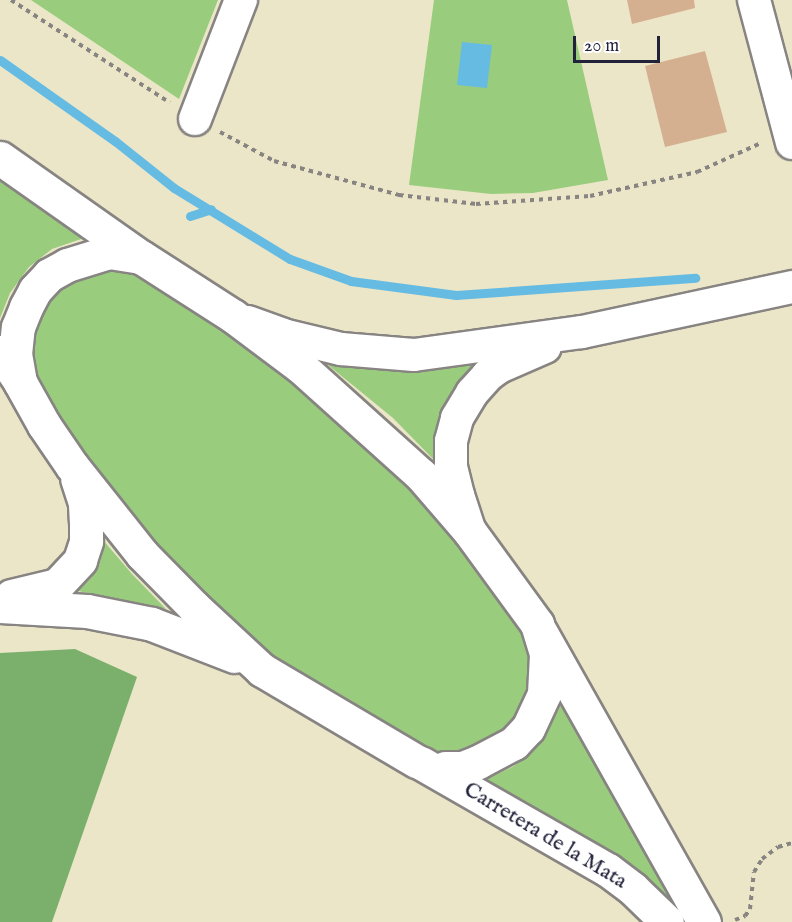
<!DOCTYPE html>
<html>
<head>
<meta charset="utf-8">
<style>
  body { margin:0 }
  #map { position:relative; width:792px; height:922px; overflow:hidden; background:#ece6c8; font-family:"IM FELL English",serif }
  div>[style] { position:absolute }
  [style*='--x'] { left:calc(var(--x)*1px); top:calc(var(--y)*1px); width:calc(var(--w)*1px); rotate:calc(var(--a)*1deg) }
  .green>* { inset:0; background:#99cd7d }
  .forest>* { inset:0; background:#7ab06c }
  .water>* { inset:0; background:#66bbe3 }
  .stream>* { height:9px; margin:-4.5px; padding:0 4.5px; transform-origin:4.5px; border-radius:4.5px; background:#66bbe3 }
  .building>* { inset:0; background:#d4b090 }
  .path>* { height:4px; margin-top:-2px; transform-origin:0; background:repeating-linear-gradient(90deg,#878482 0 4.5px,transparent 0 9px) }
  .roads { filter:drop-shadow(2px 0 #878482) drop-shadow(-2px 0 #878482) drop-shadow(0 2px #878482) drop-shadow(0 -2px #878482) }
  .minor>* { height:32px; margin:-16px; padding:0 16px; transform-origin:16px; border-radius:16px; background:#fff }
  .tertiary>* { height:33px; margin:-16.5px; padding:0 16.5px; transform-origin:16.5px; border-radius:16.5px; background:#fff }
  .secondary>* { height:33px; margin:-16.5px; padding:0 16.5px; transform-origin:16.5px; border-radius:16.5px; background:#fff }
  .motorway>* { height:33px; margin:-16.5px; padding:0 16.5px; transform-origin:16.5px; border-radius:16.5px; background:#fff }
  span { translate:-50% -50%; white-space:nowrap; text-align:center; line-height:1.15; -webkit-text-stroke:6px #fff; paint-order:stroke }
  .street-label { font-size:22px; color:#22223b }
  .scale { position:absolute; left:573px; top:36px; width:87px; height:27px; box-sizing:border-box; border:3px solid #22223b; border-top:0; padding-left:8px; font-size:18px; line-height:21px; white-space:nowrap; color:#22223b; -webkit-text-stroke:4px #fff; paint-order:stroke }
</style>
</head>
<body>
<div id="map">
  <div class="green">
    <i style="clip-path:polygon(31px 0,218px 0,179px 99px)"></i>
    <i style="clip-path:polygon(434px 0,567px 0,608px 180px,533px 193px,491px 194px,409px 185px)"></i>
    <i style="clip-path:polygon(0 177px,87px 237px,52px 249px,29px 267px,10px 293px,0 318px)"></i>
    <i style="clip-path:polygon(109px 268px,141px 273px,263px 356px,406px 478px,471px 556px,521px 628px,531px 658px,529px 686px,519px 714px,496px 735px,479px 747px,450px 752px,423px 750px,300px 678px,228px 624px,160px 554px,59px 426px,27px 366px,34px 312px,56px 286px)"></i>
    <i style="clip-path:polygon(488px 358px,436px 462px,393px 418px,328px 365px,397px 371px,444px 369px)"></i>
    <i style="clip-path:polygon(103px 540px,132px 574px,166px 609px,78px 591px,91px 578px,100px 562px)"></i>
    <i style="clip-path:polygon(563px 701px,654px 859px,678px 909px,639px 875px,483px 781px,514px 766px,540px 744px)"></i>
  </div>
  <div class="forest">
    <i style="clip-path:polygon(75px 649px,137px 677px,52px 922px,0 922px,0 653px)"></i>
  </div>
  <div class="water">
    <i style="clip-path:polygon(462px 42px,492px 45px,487px 88px,457px 85px)"></i>
  </div>
  <div class="stream">
    <i style="--x:0;--y:60;--w:141;--a:35.2"></i>
    <i style="--x:115;--y:141;--w:75;--a:38.5"></i>
    <i style="--x:174;--y:188;--w:136;--a:31.5"></i>
    <i style="--x:290;--y:259;--w:65;--a:19.8"></i>
    <i style="--x:351;--y:281;--w:106;--a:7.6"></i>
    <i style="--x:456;--y:295;--w:240;--a:-4.1"></i>
    <i style="--x:190;--y:216;--w:22;--a:-18"></i>
  </div>
  <div class="building">
    <i style="clip-path:polygon(627px 0,694px 0,695px 8px,632px 24px)"></i>
    <i style="clip-path:polygon(705px 51px,727px 132px,665px 147px,645px 66px)"></i>
  </div>
  <div class="path">
    <i style="--x:11;--y:0;--w:189;--a:32.9"></i>
    <i style="--x:220;--y:132;--w:61;--a:28.2"></i>
    <i style="--x:274;--y:161;--w:130;--a:15.2"></i>
    <i style="--x:399;--y:195;--w:78;--a:6.7"></i>
    <i style="--x:476;--y:204;--w:114;--a:-4"></i>
    <i style="--x:590;--y:196;--w:110;--a:-12.6"></i>
    <i style="--x:697;--y:172;--w:70;--a:-24.4"></i>
    <i style="--x:735;--y:920;--w:11;--a:-22"></i>
    <i style="--x:745;--y:916;--w:9;--a:-54"></i>
    <i style="--x:750;--y:909;--w:37;--a:-84"></i>
    <i style="--x:754;--y:872;--w:15;--a:-58"></i>
    <i style="--x:762;--y:859;--w:20;--a:-37"></i>
    <i style="--x:778;--y:847;--w:15;--a:-16"></i>
  </div>
  <div class="roads">
    <div class="minor">
      <i style="--x:754;--y:0;--w:148;--a:75.1"></i>
      <i style="--x:195;--y:119;--w:128;--a:-68.9"></i>
      <i style="--x:248;--y:322;--w:37;--a:20"></i>
      <i style="--x:283;--y:335;--w:60;--a:13.6"></i>
      <i style="--x:341;--y:349;--w:73;--a:4.7"></i>
      <i style="--x:414;--y:355;--w:170;--a:-7.8"></i>
      <i style="--x:582;--y:332;--w:215;--a:-12.1"></i>
      <i style="--x:470;--y:532;--w:39;--a:-108"></i>
      <i style="--x:458;--y:495;--w:30;--a:-104"></i>
      <i style="--x:451;--y:466;--w:25;--a:-90"></i>
      <i style="--x:451;--y:441;--w:24;--a:-75"></i>
      <i style="--x:457;--y:418;--w:29;--a:-59"></i>
      <i style="--x:472;--y:393;--w:24;--a:-48"></i>
      <i style="--x:488;--y:375;--w:14;--a:-36"></i>
      <i style="--x:499;--y:367;--w:50;--a:-23.5"></i>
    </div>
    <div class="tertiary">
      <i style="--x:540;--y:631;--w:334;--a:60.6"></i>
      <i style="--x:421;--y:763;--w:215;--a:29.8"></i>
      <i style="--x:608;--y:870;--w:31;--a:37"></i>
      <i style="--x:633;--y:889;--w:47;--a:44.1"></i>
    </div>
    <div class="secondary">
      <i style="--x:11;--y:596;--w:47;--a:-13.4"></i>
      <i style="--x:57;--y:585;--w:34;--a:-47"></i>
      <i style="--x:80;--y:560;--w:20;--a:-72"></i>
      <i style="--x:86;--y:541;--w:17;--a:-90"></i>
      <i style="--x:86;--y:524;--w:21;--a:-93"></i>
      <i style="--x:85;--y:503;--w:25;--a:-108"></i>
      <i style="--x:0;--y:606;--w:87;--a:3.3"></i>
      <i style="--x:87;--y:611;--w:66;--a:11.3"></i>
      <i style="--x:152;--y:624;--w:88;--a:21.3"></i>
      <i style="--x:416;--y:761;--w:179;--a:-149.4"></i>
      <i style="--x:262;--y:670;--w:93;--a:-137.2"></i>
      <i style="--x:194;--y:607;--w:74;--a:-134.5"></i>
      <i style="--x:142;--y:554;--w:112;--a:-128.5"></i>
      <i style="--x:72;--y:466;--w:50;--a:-124.3"></i>
      <i style="--x:44;--y:425;--w:49;--a:-119.2"></i>
      <i style="--x:20;--y:382;--w:28;--a:-100"></i>
      <i style="--x:15;--y:354;--w:27;--a:-84"></i>
      <i style="--x:18;--y:327;--w:22;--a:-68"></i>
      <i style="--x:26;--y:307;--w:19;--a:-62"></i>
      <i style="--x:35;--y:290;--w:21;--a:-47"></i>
      <i style="--x:49;--y:275;--w:21;--a:-29"></i>
      <i style="--x:67;--y:265;--w:44;--a:-17.2"></i>
      <i style="--x:109;--y:252;--w:32;--a:9"></i>
      <i style="--x:141;--y:257;--w:109;--a:32.7"></i>
      <i style="--x:233;--y:316;--w:85;--a:36.9"></i>
      <i style="--x:301;--y:367;--w:161;--a:42"></i>
      <i style="--x:421;--y:475;--w:75;--a:49.3"></i>
      <i style="--x:470;--y:532;--w:114;--a:53.9"></i>
      <i style="--x:537;--y:624;--w:31;--a:73"></i>
      <i style="--x:546;--y:654;--w:40;--a:92.9"></i>
      <i style="--x:544;--y:694;--w:38;--a:115"></i>
      <i style="--x:528;--y:728;--w:21;--a:133"></i>
      <i style="--x:514;--y:743;--w:41;--a:152.2"></i>
      <i style="--x:478;--y:762;--w:17;--a:159"></i>
      <i style="--x:462;--y:768;--w:17;--a:180"></i>
    </div>
    <div class="motorway">
      <i style="--x:0;--y:158;--w:172;--a:35.1"></i>
      <i style="--x:0;--y:352;--w:36;--a:56"></i>
    </div>
  </div>
  <div class="street-label">
    <span style="left:545px;top:836px;rotate:31deg">Carretera de la Mata</span>
  </div>
  <div class="scale">20 m</div>
</div>
</body>
</html>
